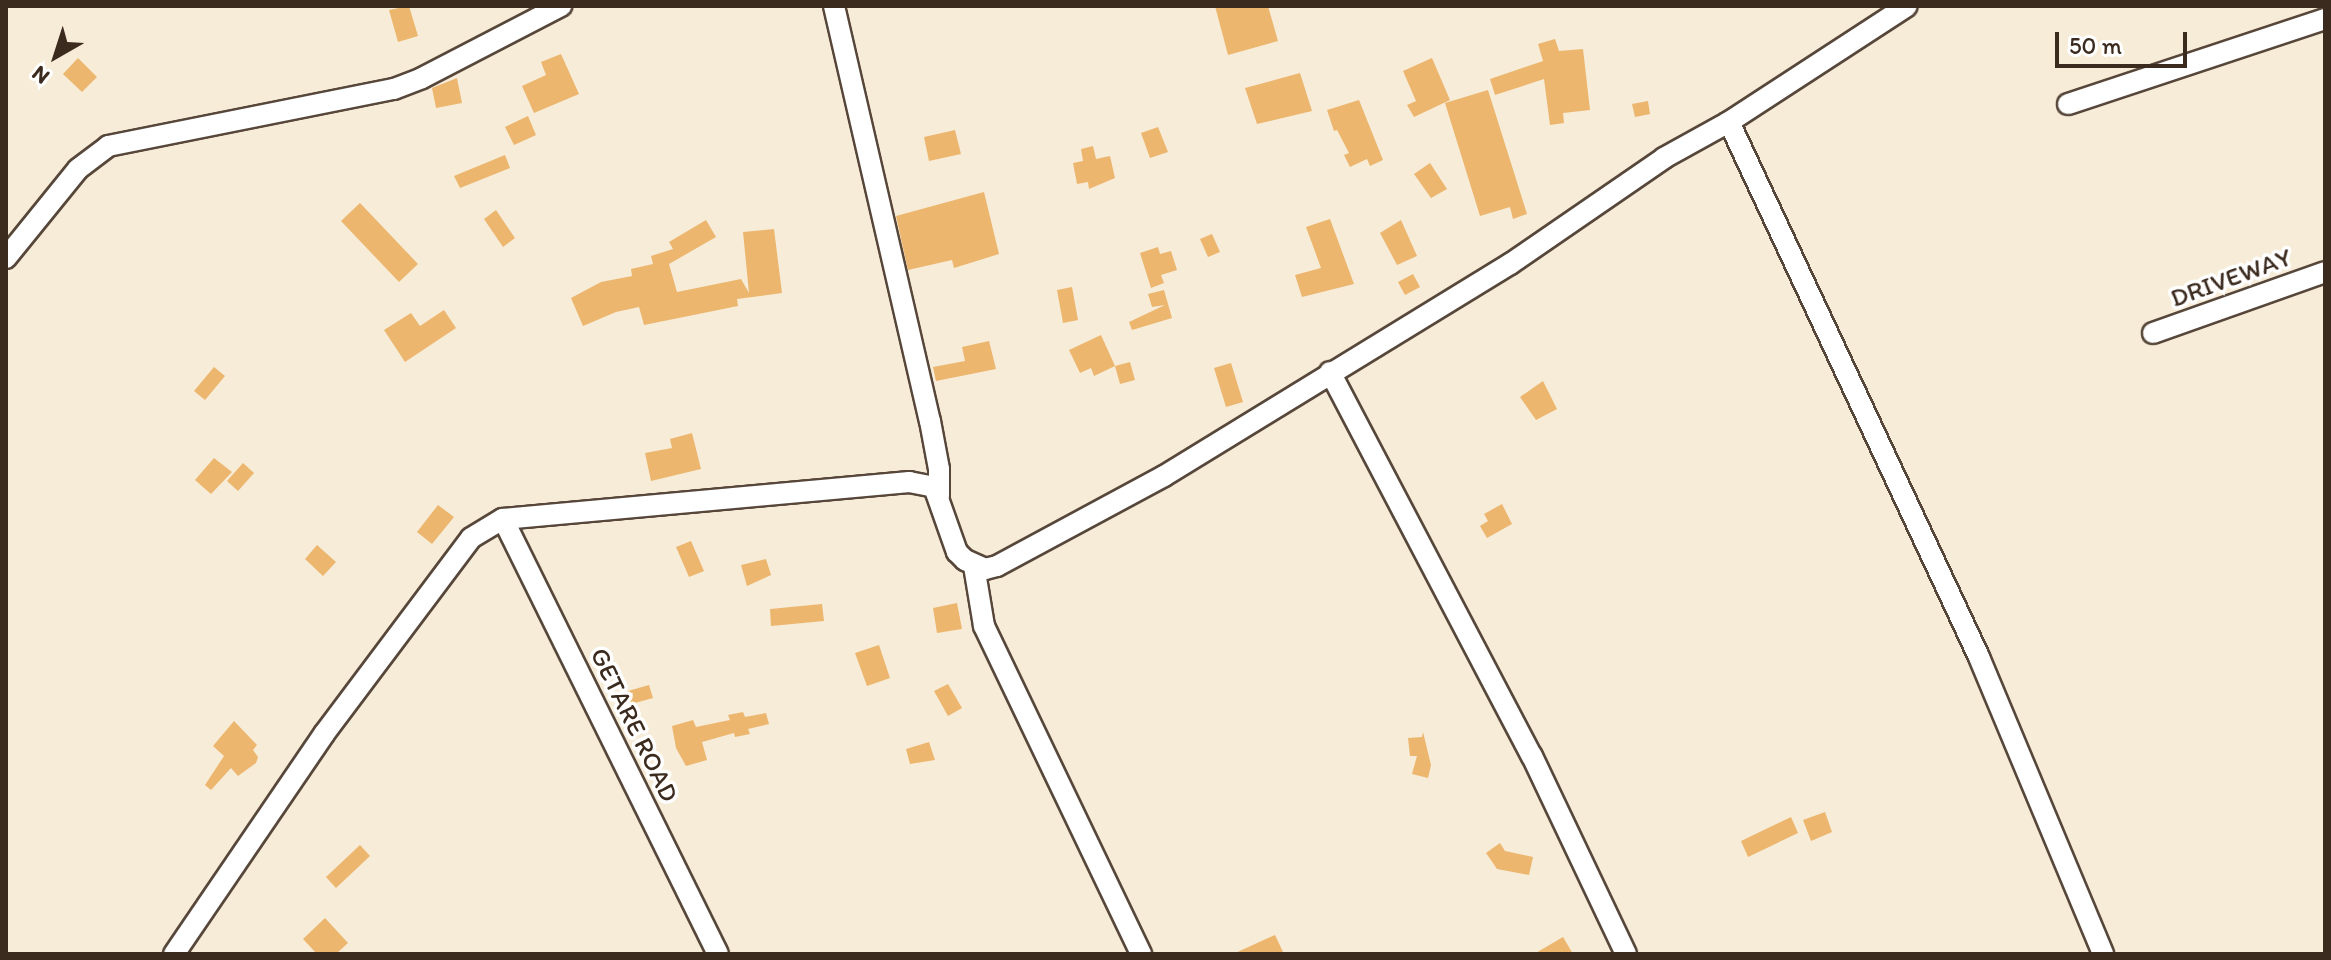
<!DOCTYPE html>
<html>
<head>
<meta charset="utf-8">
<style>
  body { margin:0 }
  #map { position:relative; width:2331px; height:960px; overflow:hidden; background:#f6ecd8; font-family:Itim,sans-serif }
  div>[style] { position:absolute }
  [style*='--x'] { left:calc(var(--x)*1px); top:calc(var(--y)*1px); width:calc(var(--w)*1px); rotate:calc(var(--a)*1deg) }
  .building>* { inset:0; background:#edb66e }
  .roads { filter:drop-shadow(2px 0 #57473a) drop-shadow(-2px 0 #57473a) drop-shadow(0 2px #57473a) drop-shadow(0 -2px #57473a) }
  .minor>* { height:20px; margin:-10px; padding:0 10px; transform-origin:10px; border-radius:10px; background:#fff }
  span { translate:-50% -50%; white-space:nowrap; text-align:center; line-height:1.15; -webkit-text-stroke:7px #fff; paint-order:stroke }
  .street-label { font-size:26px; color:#3b2a1e }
  .frame { position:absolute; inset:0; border:8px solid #3b2a1e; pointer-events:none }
  .north { position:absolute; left:16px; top:16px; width:80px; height:80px; -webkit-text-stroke:6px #fff; paint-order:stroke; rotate:219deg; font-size:22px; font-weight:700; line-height:32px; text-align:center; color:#3b2a1e }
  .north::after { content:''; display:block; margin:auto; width:28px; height:36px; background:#3b2a1e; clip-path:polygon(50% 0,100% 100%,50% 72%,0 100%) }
  .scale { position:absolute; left:2055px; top:32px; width:132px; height:36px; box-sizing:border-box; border:4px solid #3b2a1e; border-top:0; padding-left:10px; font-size:24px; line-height:28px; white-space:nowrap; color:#3b2a1e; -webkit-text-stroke:6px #fff; paint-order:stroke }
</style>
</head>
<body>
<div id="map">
  <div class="building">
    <i style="clip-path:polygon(409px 6px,418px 36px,398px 42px,389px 10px)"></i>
    <i style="clip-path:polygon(1215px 6px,1268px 6px,1278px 41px,1228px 55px)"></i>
    <i style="clip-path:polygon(1555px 39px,1559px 51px,1583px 49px,1590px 110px,1563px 113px,1564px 123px,1550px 125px,1544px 79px,1495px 95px,1490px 79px,1543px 61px,1538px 44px)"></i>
    <i style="clip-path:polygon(561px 54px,579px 94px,534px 113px,522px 86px,546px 75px,541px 62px)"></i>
    <i style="clip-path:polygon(78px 58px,97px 77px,82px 92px,63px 74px)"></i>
    <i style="clip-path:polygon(1432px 58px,1450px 100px,1414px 117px,1407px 105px,1416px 101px,1403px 71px)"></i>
    <i style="clip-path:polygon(1300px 73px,1312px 111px,1257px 124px,1245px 88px)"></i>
    <i style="clip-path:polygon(457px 78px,462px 103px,436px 108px,432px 88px)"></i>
    <i style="clip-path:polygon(1488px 90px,1527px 214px,1513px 219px,1510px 207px,1480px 216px,1445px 103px)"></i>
    <i style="clip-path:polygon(1359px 100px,1383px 160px,1370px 166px,1367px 159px,1350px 167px,1344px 155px,1349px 153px,1337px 130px,1334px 131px,1327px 110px)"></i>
    <i style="clip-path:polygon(1648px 101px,1650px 114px,1635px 117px,1632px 104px)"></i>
    <i style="clip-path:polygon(528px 116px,536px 135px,514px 145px,505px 127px)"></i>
    <i style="clip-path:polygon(1158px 127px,1168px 152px,1150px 158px,1141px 133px)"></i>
    <i style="clip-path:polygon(955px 130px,961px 154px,929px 161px,924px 137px)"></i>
    <i style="clip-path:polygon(1093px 146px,1096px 159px,1110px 156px,1115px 178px,1089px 189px,1088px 182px,1077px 184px,1073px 163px,1083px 161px,1081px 149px)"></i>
    <i style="clip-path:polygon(505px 155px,510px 168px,460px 188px,454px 176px)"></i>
    <i style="clip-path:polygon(1430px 163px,1447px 189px,1431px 198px,1414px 174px)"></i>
    <i style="clip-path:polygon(984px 192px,999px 254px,954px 268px,952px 260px,908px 270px,896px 216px)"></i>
    <i style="clip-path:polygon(360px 203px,418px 264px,399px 282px,341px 221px)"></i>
    <i style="clip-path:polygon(496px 210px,515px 238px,503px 247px,484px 219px)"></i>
    <i style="clip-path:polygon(1330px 219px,1354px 284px,1302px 297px,1295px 275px,1321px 268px,1306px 227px)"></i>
    <i style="clip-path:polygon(706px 220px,716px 237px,669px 264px,677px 292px,741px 279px,749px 293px,743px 232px,774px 229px,782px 293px,737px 299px,738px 306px,644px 325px,639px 307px,616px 312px,583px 326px,571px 298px,601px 282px,632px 276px,631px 269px,653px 264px,651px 256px,673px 249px,669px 242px)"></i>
    <i style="clip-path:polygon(1401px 220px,1417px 256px,1397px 265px,1380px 233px)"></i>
    <i style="clip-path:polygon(1212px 234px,1220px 252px,1208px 257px,1200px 239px)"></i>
    <i style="clip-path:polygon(1158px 247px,1160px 254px,1171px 251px,1177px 270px,1161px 275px,1164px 283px,1151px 288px,1140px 253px)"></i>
    <i style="clip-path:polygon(1413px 274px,1420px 287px,1405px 295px,1398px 282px)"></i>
    <i style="clip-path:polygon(1072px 287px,1078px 320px,1063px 323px,1057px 290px)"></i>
    <i style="clip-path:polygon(1164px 290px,1172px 318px,1132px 330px,1129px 322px,1165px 305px,1152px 307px,1148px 294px)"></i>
    <i style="clip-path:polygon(444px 310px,456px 328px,405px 362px,384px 330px,411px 313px,420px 326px)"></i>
    <i style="clip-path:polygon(1101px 335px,1115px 366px,1094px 376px,1091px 368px,1080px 373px,1069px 350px)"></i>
    <i style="clip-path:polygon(989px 341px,996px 369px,936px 381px,933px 367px,965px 361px,962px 347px)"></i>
    <i style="clip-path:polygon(1130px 362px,1135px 380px,1120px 384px,1115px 366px)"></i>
    <i style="clip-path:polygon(1231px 363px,1243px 402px,1226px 407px,1214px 368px)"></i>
    <i style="clip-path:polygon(214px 367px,225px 376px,205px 400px,194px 391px)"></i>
    <i style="clip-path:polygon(1543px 381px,1557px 409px,1536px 420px,1520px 397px)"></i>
    <i style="clip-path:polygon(692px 433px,701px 469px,651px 481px,645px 453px,672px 448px,670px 439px)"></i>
    <i style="clip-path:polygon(214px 458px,232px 472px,211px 494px,195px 480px)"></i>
    <i style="clip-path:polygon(243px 463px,254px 473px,238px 491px,227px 481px)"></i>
    <i style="clip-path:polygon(1502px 504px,1512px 524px,1487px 538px,1480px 526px,1488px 521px,1484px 514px)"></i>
    <i style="clip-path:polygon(438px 505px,454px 517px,432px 544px,417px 532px)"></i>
    <i style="clip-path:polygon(691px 541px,704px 571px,689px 577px,676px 547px)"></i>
    <i style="clip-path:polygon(317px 545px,336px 562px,323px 576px,305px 559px)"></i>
    <i style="clip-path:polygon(766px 559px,771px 575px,747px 586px,741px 565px)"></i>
    <i style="clip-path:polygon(957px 603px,962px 629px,937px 633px,933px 608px)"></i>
    <i style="clip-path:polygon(822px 604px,824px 621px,771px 626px,770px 609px)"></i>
    <i style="clip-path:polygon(879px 645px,890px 678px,867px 686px,855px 653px)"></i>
    <i style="clip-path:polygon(948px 684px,962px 708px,948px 716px,934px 691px)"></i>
    <i style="clip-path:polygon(649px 685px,653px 698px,624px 706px,621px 693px)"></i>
    <i style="clip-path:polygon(743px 712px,745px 717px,766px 713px,769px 724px,748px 729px,750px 734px,735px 737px,734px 733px,702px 742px,707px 760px,686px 766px,676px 748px,672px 726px,693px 720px,696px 727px,730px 720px,728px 715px)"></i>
    <i style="clip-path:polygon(234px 721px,257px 745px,253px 750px,258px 757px,256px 763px,238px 776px,231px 768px,211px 790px,205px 785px,224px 756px,213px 746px)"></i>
    <i style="clip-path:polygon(1423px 732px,1431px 765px,1428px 778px,1412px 774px,1417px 756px,1410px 756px,1408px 738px,1422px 737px)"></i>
    <i style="clip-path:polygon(929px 742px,935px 760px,910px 764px,906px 749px)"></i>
    <i style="clip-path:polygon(1825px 812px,1832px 832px,1811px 841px,1803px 820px)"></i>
    <i style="clip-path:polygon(1791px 817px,1798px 833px,1748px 857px,1741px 841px)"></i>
    <i style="clip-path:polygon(1500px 843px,1505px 851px,1533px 857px,1529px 875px,1497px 869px,1486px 853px)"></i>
    <i style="clip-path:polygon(360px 845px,370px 856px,336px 888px,326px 877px)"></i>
    <i style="clip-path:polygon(325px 918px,348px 943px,336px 954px,317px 954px,303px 939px)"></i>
    <i style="clip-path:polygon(1275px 935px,1284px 954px,1233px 954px)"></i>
    <i style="clip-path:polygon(1563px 937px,1573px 954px,1534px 954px)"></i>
  </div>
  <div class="roads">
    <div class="minor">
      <i style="--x:834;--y:6;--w:426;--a:77"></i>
      <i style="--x:930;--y:421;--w:49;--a:79.4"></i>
      <i style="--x:939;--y:469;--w:27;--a:90"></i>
      <i style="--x:2068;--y:104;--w:271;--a:-18.3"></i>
      <i style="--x:1729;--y:122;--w:591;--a:64.95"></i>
      <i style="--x:1979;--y:657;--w:322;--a:67.3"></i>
      <i style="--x:6;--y:258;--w:114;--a:-51"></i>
      <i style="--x:78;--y:169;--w:38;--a:-37"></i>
      <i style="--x:108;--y:146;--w:292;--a:-11.3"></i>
      <i style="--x:394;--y:89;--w:30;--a:-21"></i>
      <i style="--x:422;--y:78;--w:157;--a:-27.4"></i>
      <i style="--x:2153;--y:333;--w:182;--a:-19.5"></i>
      <i style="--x:1330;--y:372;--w:434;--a:62.3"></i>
      <i style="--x:1532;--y:756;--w:219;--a:64.6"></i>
      <i style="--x:503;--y:519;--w:485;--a:63.7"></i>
      <i style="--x:974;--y:566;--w:61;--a:80.5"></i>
      <i style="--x:984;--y:626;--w:364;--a:64.4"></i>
      <i style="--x:174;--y:954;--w:266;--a:-55.7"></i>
      <i style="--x:324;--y:734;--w:245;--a:-53.1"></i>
      <i style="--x:471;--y:538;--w:37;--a:-31"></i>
      <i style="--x:503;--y:519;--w:408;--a:-5.2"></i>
      <i style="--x:909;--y:482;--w:25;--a:11"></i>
      <i style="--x:934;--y:487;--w:69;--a:70.5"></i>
      <i style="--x:957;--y:552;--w:11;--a:45"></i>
      <i style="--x:965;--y:560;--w:22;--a:24"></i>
      <i style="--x:985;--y:569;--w:12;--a:-14"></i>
      <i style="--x:997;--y:566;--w:190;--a:-28.3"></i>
      <i style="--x:1164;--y:476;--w:406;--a:-31.5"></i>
      <i style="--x:1510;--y:264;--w:187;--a:-34.5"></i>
      <i style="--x:1664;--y:158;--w:74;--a:-29"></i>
      <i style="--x:1729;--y:122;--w:212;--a:-33.1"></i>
    </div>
  </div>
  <div class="street-label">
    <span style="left:2231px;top:278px;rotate:-20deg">DRIVEWAY</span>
    <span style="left:634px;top:725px;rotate:64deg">GETARE ROAD</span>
  </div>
  <div class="frame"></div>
  <div class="north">N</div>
  <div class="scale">50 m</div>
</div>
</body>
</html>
